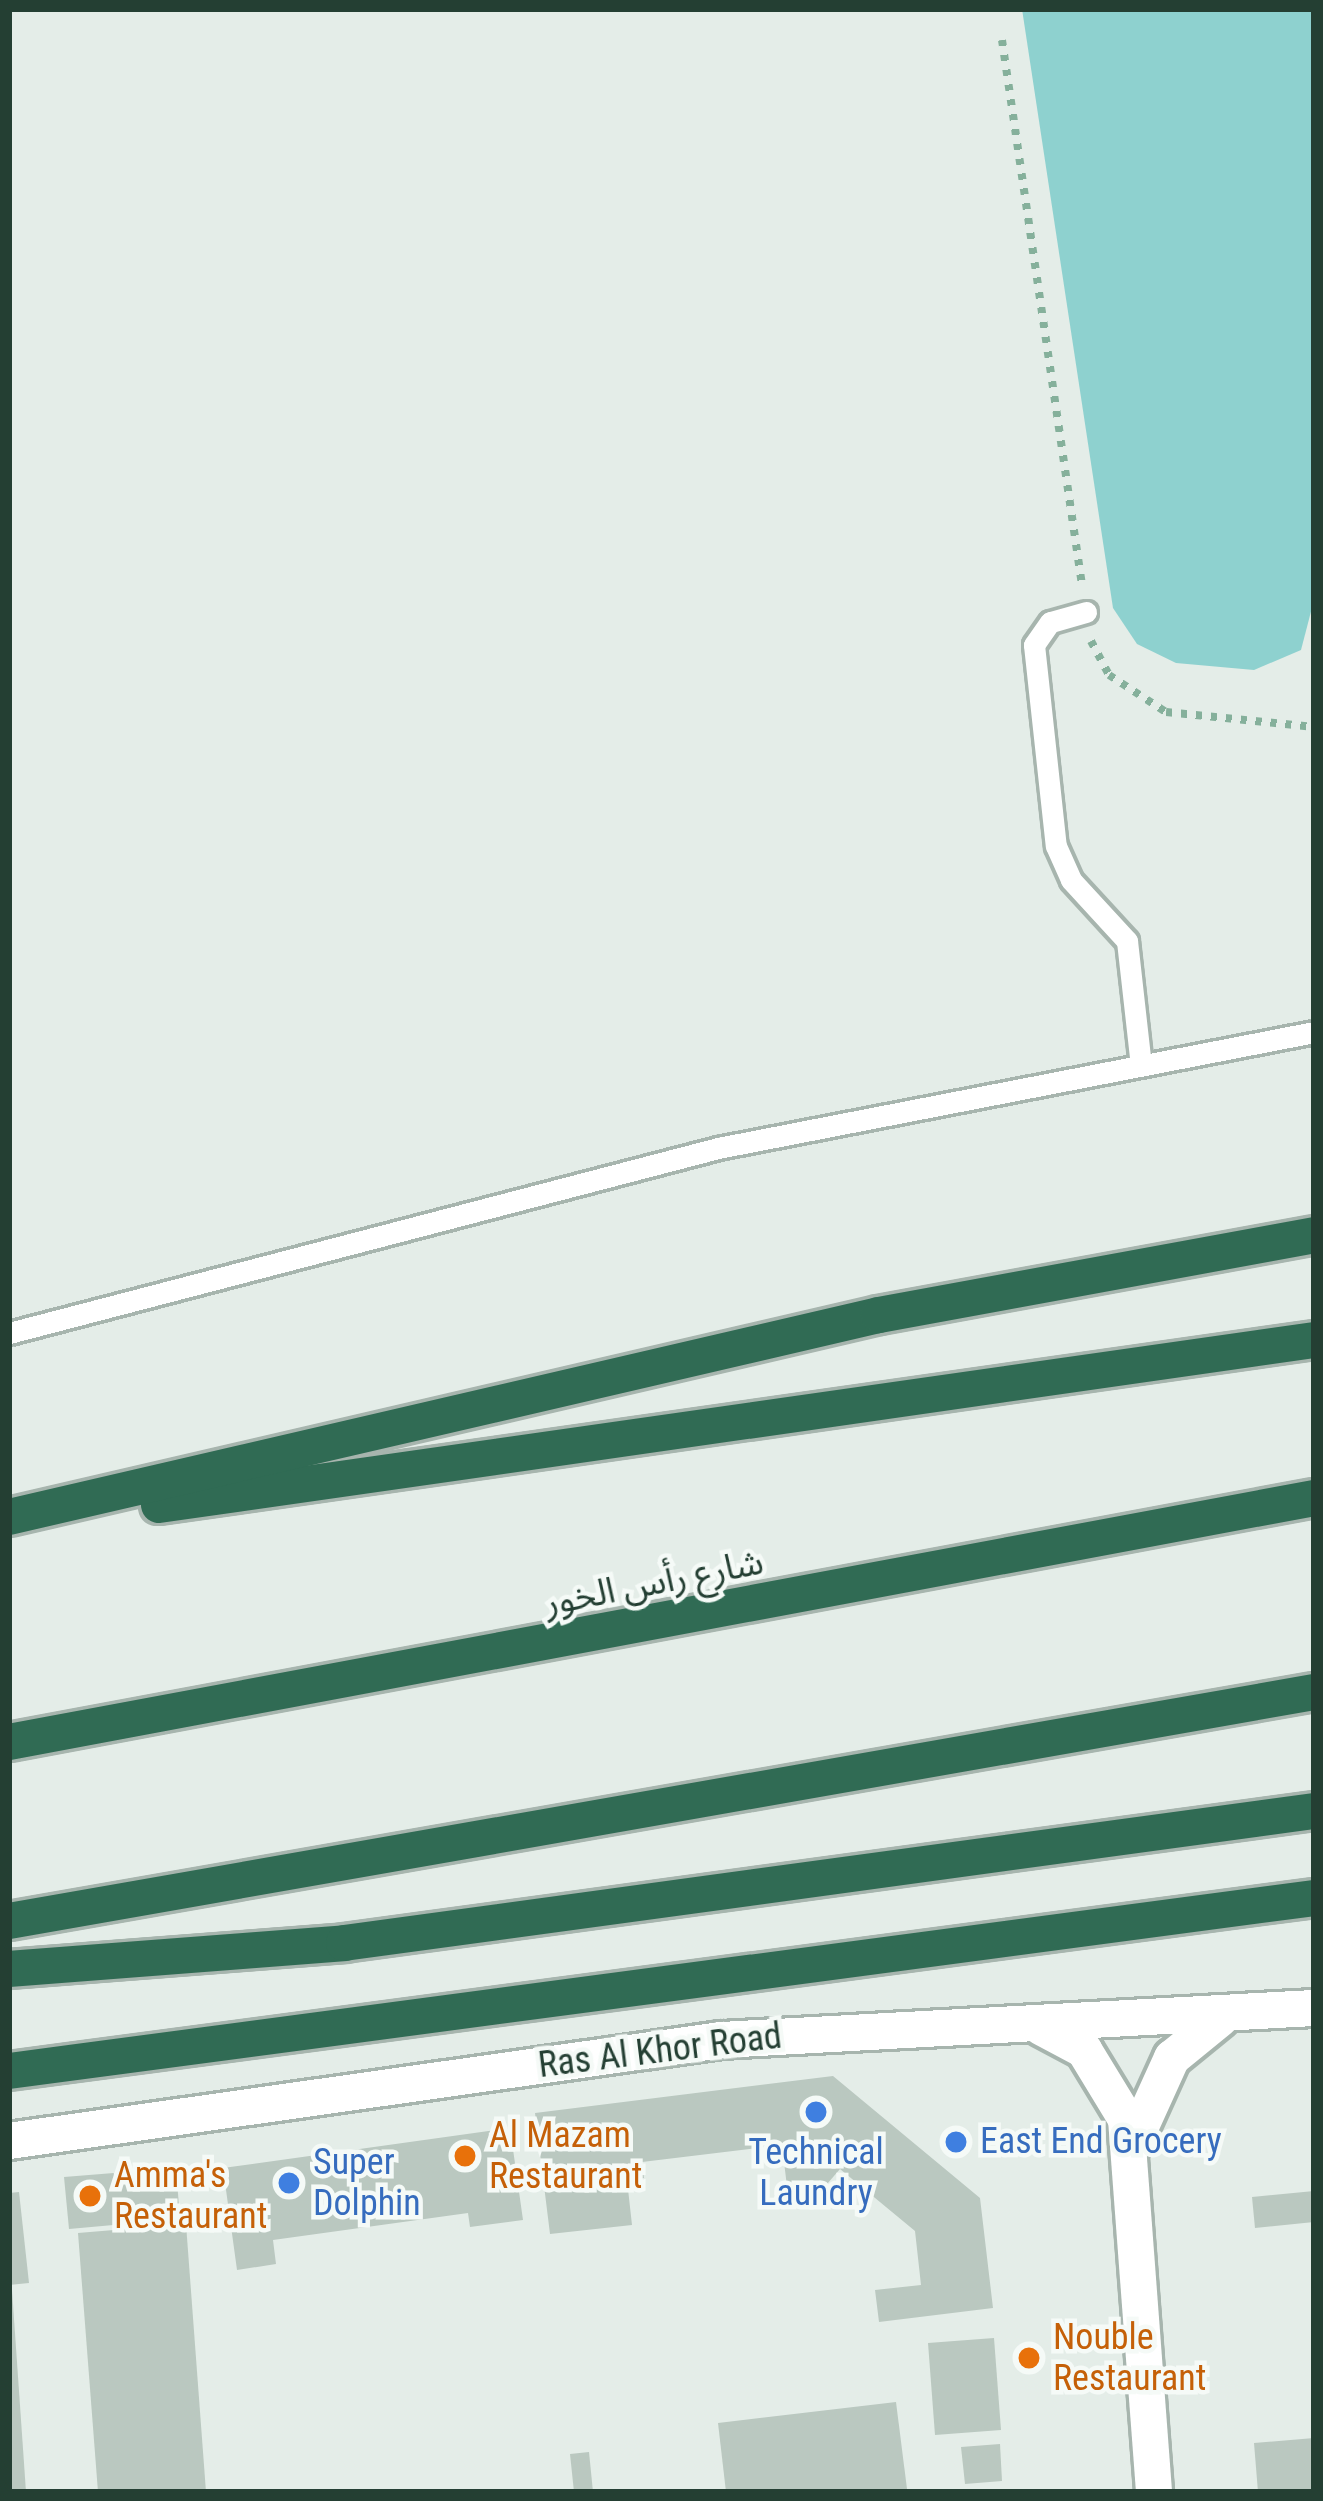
<!DOCTYPE html>
<html>
<head>
<meta charset="utf-8">
<style>
  body { margin:0 }
  #map { position:relative; width:1323px; height:2501px; overflow:hidden; background:#e4ede8; font-family:"Roboto Condensed","Noto Sans Arabic",sans-serif }
  div>[style] { position:absolute }
  [style*='--x'] { left:calc(var(--x)*1px); top:calc(var(--y)*1px); width:calc(var(--w)*1px); rotate:calc(var(--a)*1deg) }
  .water>* { inset:0; background:#8ed1cf }
  .building>* { inset:0; background:#bac8c0 }
  .path>* { height:8px; margin-top:-4px; transform-origin:0; background:repeating-linear-gradient(90deg,#85b09b 0 6px,transparent 0 15px) }
  .roads { filter:drop-shadow(3px 0 #a7b5ae) drop-shadow(-3px 0 #a7b5ae) drop-shadow(0 3px #a7b5ae) drop-shadow(0 -3px #a7b5ae) }
  .service>* { height:21px; margin:-10.5px; padding:0 10.5px; transform-origin:10.5px; border-radius:10.5px; background:#fff }
  .tertiary>* { height:36px; margin:-18px; padding:0 18px; transform-origin:18px; border-radius:18px; background:#fff }
  .motorway>* { height:36px; margin:-18px; padding:0 18px; transform-origin:18px; border-radius:18px; background:#306b54 }
  .dots>* { width:33px; height:33px; translate:-50% -50%; box-sizing:border-box; border:6px solid #f5faf7; border-radius:50% }
  span { translate:-50% -50%; white-space:nowrap; text-align:center; line-height:1.15; -webkit-text-stroke:9px #f5faf7; paint-order:stroke }
  .street-label { font-size:36px; color:#243f33 }
  .food-label { font-size:36px; color:#c56008 }
  .left { translate:0 -50%; text-align:left }
  .shop-label { font-size:36px; color:#366cbe }
  .frame { position:absolute; inset:0; border:12px solid #243f33; pointer-events:none }
</style>
</head>
<body>
<div id="map">
  <div class="water">
    <i style="clip-path:polygon(1022px 9px,1314px 9px,1314px 600px,1301px 650px,1254px 670px,1176px 663px,1137px 644px,1113px 608px)"></i>
  </div>
  <div class="building">
    <i style="clip-path:polygon(833px 2076px,980px 2198px,993px 2308px,879px 2322px,875px 2290px,921px 2285px,915px 2231px,840px 2169px,809px 2205px,788px 2195px,782px 2145px,642px 2162px,644px 2178px,627px 2180px,632px 2225px,550px 2234px,535px 2113px)"></i>
    <i style="clip-path:polygon(510px 2128px,523px 2220px,470px 2227px,468px 2213px,273px 2240px,276px 2264px,237px 2270px,223px 2168px)"></i>
    <i style="clip-path:polygon(176px 2168px,180px 2219px,69px 2229px,64px 2177px)"></i>
    <i style="clip-path:polygon(1314px 2191px,1314px 2222px,1255px 2228px,1252px 2197px)"></i>
    <i style="clip-path:polygon(19px 2192px,29px 2283px,9px 2285px,9px 2193px)"></i>
    <i style="clip-path:polygon(186px 2224px,206px 2492px,98px 2492px,78px 2233px)"></i>
    <i style="clip-path:polygon(9px 2290px,12px 2290px,26px 2492px,9px 2492px)"></i>
    <i style="clip-path:polygon(994px 2338px,1001px 2430px,935px 2435px,928px 2343px)"></i>
    <i style="clip-path:polygon(896px 2402px,907px 2489px,726px 2492px,718px 2423px)"></i>
    <i style="clip-path:polygon(1314px 2438px,1314px 2492px,1258px 2492px,1254px 2443px)"></i>
    <i style="clip-path:polygon(1000px 2444px,1002px 2481px,965px 2484px,961px 2447px)"></i>
    <i style="clip-path:polygon(589px 2452px,593px 2492px,574px 2492px,570px 2454px)"></i>
  </div>
  <div class="path">
    <i style="--x:1002;--y:40;--w:551;--a:81.65"></i>
    <i style="--x:1091;--y:641;--w:38;--a:62"></i>
    <i style="--x:1109;--y:675;--w:68;--a:33"></i>
    <i style="--x:1166;--y:712;--w:149;--a:5.8"></i>
  </div>
  <div class="roads">
    <div class="service">
      <i style="--x:1086;--y:612;--w:37;--a:164"></i>
      <i style="--x:1050;--y:622;--w:28;--a:125"></i>
      <i style="--x:1034;--y:645;--w:202;--a:83.8"></i>
      <i style="--x:1056;--y:846;--w:37;--a:66"></i>
      <i style="--x:1071;--y:880;--w:83;--a:47.4"></i>
      <i style="--x:1127;--y:941;--w:125;--a:83.6"></i>
      <i style="--x:9;--y:1333;--w:733;--a:-14.62"></i>
      <i style="--x:718;--y:1148;--w:607;--a:-11.01"></i>
    </div>
    <div class="tertiary">
      <i style="--x:1041;--y:2027;--w:49;--a:28.1"></i>
      <i style="--x:1084;--y:2050;--w:81;--a:58.7"></i>
      <i style="--x:1126;--y:2119;--w:374;--a:85.7"></i>
      <i style="--x:9;--y:2141;--w:719;--a:-8.07"></i>
      <i style="--x:721;--y:2040;--w:594;--a:-3.09"></i>
      <i style="--x:1132;--y:2146;--w:97;--a:-65.6"></i>
      <i style="--x:1172;--y:2058;--w:62;--a:-39.1"></i>
    </div>
    <div class="motorway">
      <i style="--x:159;--y:1505;--w:1167;--a:-8.13"></i>
      <i style="--x:9;--y:1517;--w:893;--a:-13.07"></i>
      <i style="--x:879;--y:1315;--w:442;--a:-10.4"></i>
      <i style="--x:9;--y:1742;--w:1328;--a:-10.59"></i>
      <i style="--x:9;--y:1921;--w:1325;--a:-9.95"></i>
      <i style="--x:9;--y:1969;--w:336;--a:-4.4"></i>
      <i style="--x:344;--y:1943;--w:979;--a:-7.75"></i>
      <i style="--x:9;--y:2071;--w:1316;--a:-7.55"></i>
    </div>
  </div>
  <div class="dots">
    <i style="left:816px;top:2112px;background:#3f7fe0"></i>
    <i style="left:956px;top:2142px;background:#3f7fe0"></i>
    <i style="left:465px;top:2156px;background:#e8710a"></i>
    <i style="left:289px;top:2183px;background:#3f7fe0"></i>
    <i style="left:90px;top:2196px;background:#e8710a"></i>
    <i style="left:1029px;top:2358px;background:#e8710a"></i>
  </div>
  <div class="street-label">
    <span style="left:654px;top:1583px;rotate:-11deg">شارع رأس الخور</span>
    <span style="left:660px;top:2051px;rotate:-7deg">Ras Al Khor Road</span>
  </div>
  <div class="food-label">
    <span class="left" style="left:489px;top:2156px">Al Mazam<br>Restaurant</span>
    <span class="left" style="left:114px;top:2196px">Amma's<br>Restaurant</span>
    <span class="left" style="left:1053px;top:2358px">Nouble<br>Restaurant</span>
  </div>
  <div class="shop-label">
    <span class="left" style="left:980px;top:2142px">East End Grocery</span>
    <span style="left:816px;top:2173px">Technical<br>Laundry</span>
    <span class="left" style="left:313px;top:2183px">Super<br>Dolphin</span>
  </div>
  <div class="frame"></div>
</div>
</body>
</html>
